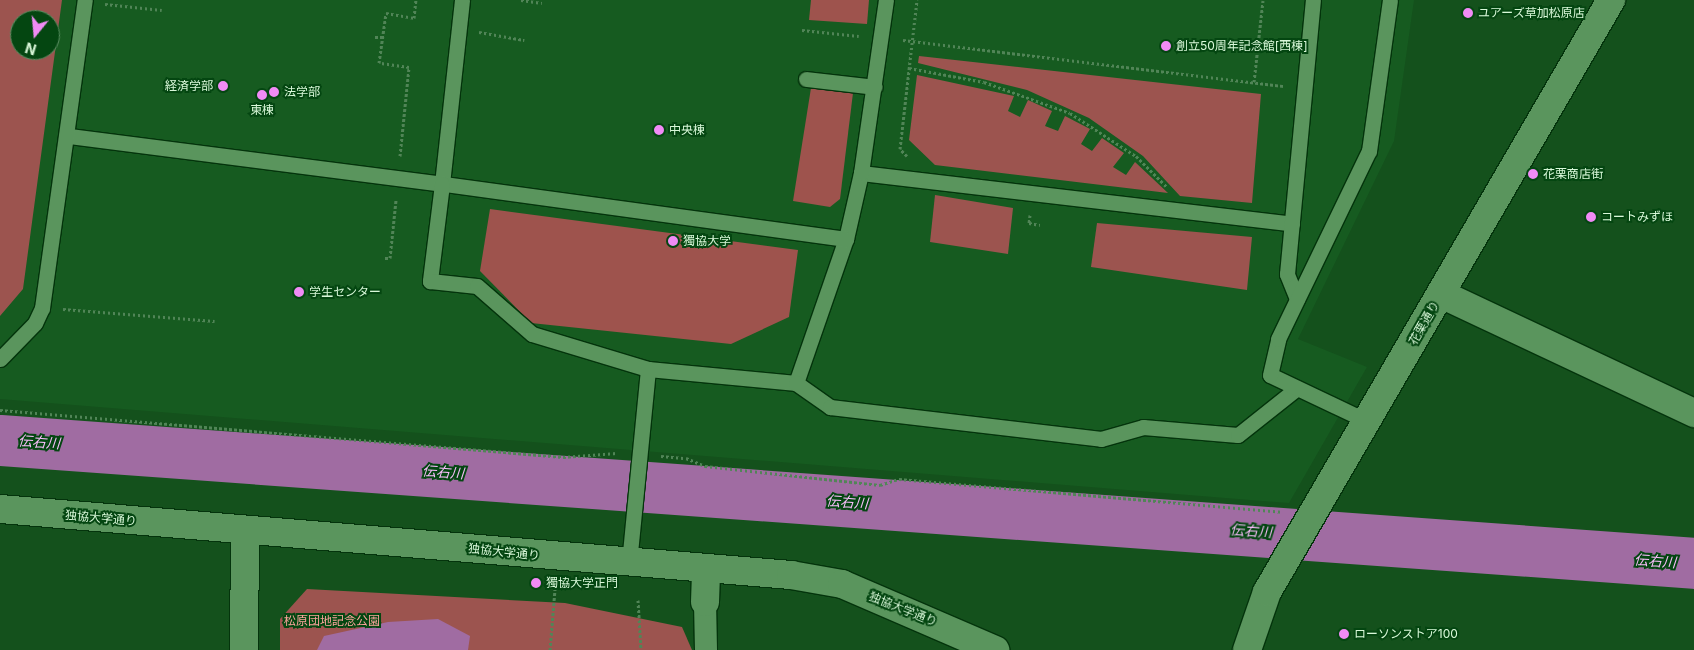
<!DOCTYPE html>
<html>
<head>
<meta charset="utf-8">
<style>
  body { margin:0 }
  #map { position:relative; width:1694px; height:650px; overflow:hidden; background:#14511c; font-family:Inter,"Noto Sans JP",sans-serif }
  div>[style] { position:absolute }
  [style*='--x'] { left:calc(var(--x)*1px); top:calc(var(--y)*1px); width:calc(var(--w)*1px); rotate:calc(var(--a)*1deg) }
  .built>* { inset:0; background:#165b20 }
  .green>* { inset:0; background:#9c544f }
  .forest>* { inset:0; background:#9e534d }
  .water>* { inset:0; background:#a06ca2 }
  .river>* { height:51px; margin:-25.5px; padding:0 25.5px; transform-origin:25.5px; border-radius:25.5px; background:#a06ca2 }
  .path>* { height:3px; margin-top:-1.5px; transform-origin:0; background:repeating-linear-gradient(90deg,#518557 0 2.5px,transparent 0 5px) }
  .roads { filter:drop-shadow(1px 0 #04340c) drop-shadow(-1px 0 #04340c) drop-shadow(0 1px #04340c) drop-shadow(0 -1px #04340c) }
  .service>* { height:15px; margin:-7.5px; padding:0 7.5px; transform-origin:7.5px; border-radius:7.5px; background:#5a955d }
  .pedestrian>* { height:22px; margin:-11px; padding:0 11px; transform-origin:11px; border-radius:11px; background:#5a955d }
  .minor>* { height:28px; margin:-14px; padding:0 14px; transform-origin:14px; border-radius:14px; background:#5a955d }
  .tertiary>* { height:28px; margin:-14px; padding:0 14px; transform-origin:14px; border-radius:14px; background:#5a955d }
  .dots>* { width:14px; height:14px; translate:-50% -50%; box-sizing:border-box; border:2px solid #044611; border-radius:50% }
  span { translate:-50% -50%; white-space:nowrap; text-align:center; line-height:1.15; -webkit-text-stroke:4px #044611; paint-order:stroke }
  .poi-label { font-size:12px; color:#d9f8d9 }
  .left { translate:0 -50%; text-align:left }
  .right { translate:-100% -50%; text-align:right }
  .street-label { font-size:12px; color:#d9f8d9 }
  .park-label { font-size:12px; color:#fba49d }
  .water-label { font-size:14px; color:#f9bdfb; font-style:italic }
  .north { position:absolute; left:10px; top:10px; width:50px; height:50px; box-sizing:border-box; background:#044611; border:1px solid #598d61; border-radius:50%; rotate:197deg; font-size:14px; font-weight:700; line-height:20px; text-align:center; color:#d9f8d9 }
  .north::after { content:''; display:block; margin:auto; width:18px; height:22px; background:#f08bf5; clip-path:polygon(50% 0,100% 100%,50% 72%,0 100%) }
</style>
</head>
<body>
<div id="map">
  <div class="built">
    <i style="clip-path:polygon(evenodd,0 0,1414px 0,1394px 141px,1298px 339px,1367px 367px,1289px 503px,0 399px,0 0,20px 20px,50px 20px,50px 50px,20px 50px,20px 20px)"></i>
  </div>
  <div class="green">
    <i style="clip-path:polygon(evenodd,0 0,62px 0,23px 289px,0 316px,0 0,20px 20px,50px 20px,50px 50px,20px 50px,20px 20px)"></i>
    <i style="clip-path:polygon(919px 56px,1261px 94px,1252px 203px,1180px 196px,1143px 156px,1089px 118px,1027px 90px,918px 63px)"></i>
    <i style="clip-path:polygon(917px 75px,1014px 96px,1008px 111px,1020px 117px,1028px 100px,1052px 111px,1045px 126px,1058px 131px,1065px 116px,1090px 129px,1081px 144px,1092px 151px,1102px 138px,1124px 153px,1113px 167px,1126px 175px,1135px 162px,1168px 193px,935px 165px,909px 140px)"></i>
    <i style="clip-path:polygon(935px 195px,1013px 208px,1008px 254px,930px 242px)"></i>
    <i style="clip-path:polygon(1097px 223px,1252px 237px,1247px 290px,1091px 267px)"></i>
    <i style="clip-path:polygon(307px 589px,565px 603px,682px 627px,692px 650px,280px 650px,280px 619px)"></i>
  </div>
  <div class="forest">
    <i style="clip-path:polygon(811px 0,869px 0,867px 24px,809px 20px)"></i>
    <i style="clip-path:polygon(811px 88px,853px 93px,840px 199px,830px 207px,793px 201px)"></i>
    <i style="clip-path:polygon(490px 209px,798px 250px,789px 317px,731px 344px,531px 323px,480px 271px)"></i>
  </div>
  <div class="water">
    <i style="clip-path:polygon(438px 619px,470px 636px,468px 650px,317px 650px,324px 636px,388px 622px)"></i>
  </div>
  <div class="river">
    <i style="--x:0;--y:440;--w:1698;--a:4.15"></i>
  </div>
  <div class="path">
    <i style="--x:521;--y:0;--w:21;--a:8"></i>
    <i style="--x:105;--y:4;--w:57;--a:6"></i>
    <i style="--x:802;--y:30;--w:57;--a:6"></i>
    <i style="--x:479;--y:32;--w:46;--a:10.1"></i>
    <i style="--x:375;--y:37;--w:8;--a:0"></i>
    <i style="--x:903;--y:40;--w:384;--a:6.9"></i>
    <i style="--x:909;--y:68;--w:76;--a:10.6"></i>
    <i style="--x:984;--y:82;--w:91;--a:19.8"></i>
    <i style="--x:1070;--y:113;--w:79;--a:33.1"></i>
    <i style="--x:1136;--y:156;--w:45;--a:45"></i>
    <i style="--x:1254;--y:82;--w:82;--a:-83.7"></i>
    <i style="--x:400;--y:156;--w:89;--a:-84.2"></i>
    <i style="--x:409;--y:67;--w:30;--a:-172"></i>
    <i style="--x:379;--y:63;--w:50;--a:-82"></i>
    <i style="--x:386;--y:13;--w:28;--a:10"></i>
    <i style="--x:414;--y:18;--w:18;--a:-84"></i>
    <i style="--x:907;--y:156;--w:10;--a:-135"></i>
    <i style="--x:900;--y:149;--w:150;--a:-83.5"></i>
    <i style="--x:1030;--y:215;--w:8;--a:97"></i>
    <i style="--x:1029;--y:223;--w:11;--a:10"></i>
    <i style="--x:385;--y:258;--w:5;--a:0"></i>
    <i style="--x:390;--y:258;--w:58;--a:-84.1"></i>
    <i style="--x:63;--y:309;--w:152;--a:4.5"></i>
    <i style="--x:0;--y:410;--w:565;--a:4.77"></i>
    <i style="--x:563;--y:457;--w:54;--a:-4.2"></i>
    <i style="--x:661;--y:456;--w:25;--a:5"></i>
    <i style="--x:686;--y:458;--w:21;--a:23"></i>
    <i style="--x:705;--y:466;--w:176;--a:6.2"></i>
    <i style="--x:880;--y:485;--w:20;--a:-18"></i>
    <i style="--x:899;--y:479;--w:384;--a:4.9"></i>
    <i style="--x:638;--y:600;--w:50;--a:86.6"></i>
    <i style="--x:550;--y:650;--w:61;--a:-85.3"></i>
  </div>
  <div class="roads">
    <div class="service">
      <i style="--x:806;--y:79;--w:69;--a:6.6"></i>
      <i style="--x:69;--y:136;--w:376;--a:7.3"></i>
      <i style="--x:442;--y:184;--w:185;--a:-83.8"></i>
      <i style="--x:861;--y:173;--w:434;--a:6.7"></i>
      <i style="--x:846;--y:239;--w:68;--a:-77.2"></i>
      <i style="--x:861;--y:173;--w:175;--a:-81.8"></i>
      <i style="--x:1297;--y:299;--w:27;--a:-112"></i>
      <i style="--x:1287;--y:274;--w:275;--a:-84.6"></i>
      <i style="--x:0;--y:359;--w:50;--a:-45.8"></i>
      <i style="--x:35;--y:323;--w:17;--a:-65"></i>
      <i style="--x:42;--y:308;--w:311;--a:-82.1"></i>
      <i style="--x:796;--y:383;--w:152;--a:-70.9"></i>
      <i style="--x:846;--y:239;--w:408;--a:-172.2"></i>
      <i style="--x:442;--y:184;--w:98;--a:97.1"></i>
      <i style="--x:430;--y:281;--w:47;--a:6.1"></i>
      <i style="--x:477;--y:286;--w:73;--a:41.1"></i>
      <i style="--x:532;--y:334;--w:121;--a:16.8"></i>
      <i style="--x:648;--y:369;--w:149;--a:5.4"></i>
      <i style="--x:796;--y:383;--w:42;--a:35.2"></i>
      <i style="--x:830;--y:407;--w:273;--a:6.7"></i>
      <i style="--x:1101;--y:439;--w:44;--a:-15.9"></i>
      <i style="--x:1143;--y:427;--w:95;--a:4.8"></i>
      <i style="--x:1238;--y:435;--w:75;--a:-38.5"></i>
      <i style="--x:1367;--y:421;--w:107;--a:-154.6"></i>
      <i style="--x:1270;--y:375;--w:37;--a:-77"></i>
      <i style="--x:1278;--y:339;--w:209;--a:-64.2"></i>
      <i style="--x:1369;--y:151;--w:152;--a:-82.1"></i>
      <i style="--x:629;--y:563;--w:195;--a:-84.4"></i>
    </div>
    <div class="pedestrian">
      <i style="--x:705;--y:602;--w:48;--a:88.8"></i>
    </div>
    <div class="minor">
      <i style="--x:1441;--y:294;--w:280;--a:25.2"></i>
      <i style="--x:705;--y:602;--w:31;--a:-88"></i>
      <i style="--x:244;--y:650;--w:120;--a:-89.5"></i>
    </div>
    <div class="tertiary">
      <i style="--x:0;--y:509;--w:794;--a:4.77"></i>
      <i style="--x:791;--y:575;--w:52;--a:10"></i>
      <i style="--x:842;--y:584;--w:167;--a:23.3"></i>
      <i style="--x:1247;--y:650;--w:61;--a:-71"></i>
      <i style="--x:1267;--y:592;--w:685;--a:-59.84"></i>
    </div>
  </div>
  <div class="dots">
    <i style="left:1468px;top:13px;background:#f08bf5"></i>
    <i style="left:1166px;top:46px;background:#f08bf5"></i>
    <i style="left:223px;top:86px;background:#f08bf5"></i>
    <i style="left:274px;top:92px;background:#f08bf5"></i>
    <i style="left:262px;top:95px;background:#f08bf5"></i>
    <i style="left:659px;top:130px;background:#f08bf5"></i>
    <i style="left:1533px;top:174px;background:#f08bf5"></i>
    <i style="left:1591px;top:217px;background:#f08bf5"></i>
    <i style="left:673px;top:241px;background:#f08bf5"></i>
    <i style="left:299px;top:292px;background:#f08bf5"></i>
    <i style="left:536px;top:583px;background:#f08bf5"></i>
    <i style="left:1344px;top:634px;background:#f08bf5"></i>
  </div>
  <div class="poi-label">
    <span class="left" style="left:1478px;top:13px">ユアーズ草加松原店</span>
    <span class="left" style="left:1176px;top:46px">創立50周年記念館[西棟]</span>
    <span class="right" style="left:213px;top:86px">経済学部</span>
    <span class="left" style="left:284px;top:92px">法学部</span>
    <span style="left:262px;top:110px">東棟</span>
    <span class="left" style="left:669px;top:130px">中央棟</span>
    <span class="left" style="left:1543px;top:174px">花栗商店街</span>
    <span class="left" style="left:1601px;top:217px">コートみずほ</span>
    <span class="left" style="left:683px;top:241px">獨協大学</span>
    <span class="left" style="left:309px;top:292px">学生センター</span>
    <span class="left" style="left:546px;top:583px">獨協大学正門</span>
    <span class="left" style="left:1354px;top:634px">ローソンストア100</span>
  </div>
  <div class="street-label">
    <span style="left:1424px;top:323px;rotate:-60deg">花栗通り</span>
    <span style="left:101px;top:518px;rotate:5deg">独協大学通り</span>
    <span style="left:504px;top:552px;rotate:6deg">独協大学通り</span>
    <span style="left:903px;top:609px;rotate:22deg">独協大学通り</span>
  </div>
  <div class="park-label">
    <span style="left:332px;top:621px">松原団地記念公園</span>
  </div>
  <div class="water-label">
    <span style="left:39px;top:442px;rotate:4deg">伝右川</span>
    <span style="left:443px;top:472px;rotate:4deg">伝右川</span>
    <span style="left:847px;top:502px;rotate:4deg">伝右川</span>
    <span style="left:1251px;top:531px;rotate:4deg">伝右川</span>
    <span style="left:1655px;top:561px;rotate:4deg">伝右川</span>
  </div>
  <div class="north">N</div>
</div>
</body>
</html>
